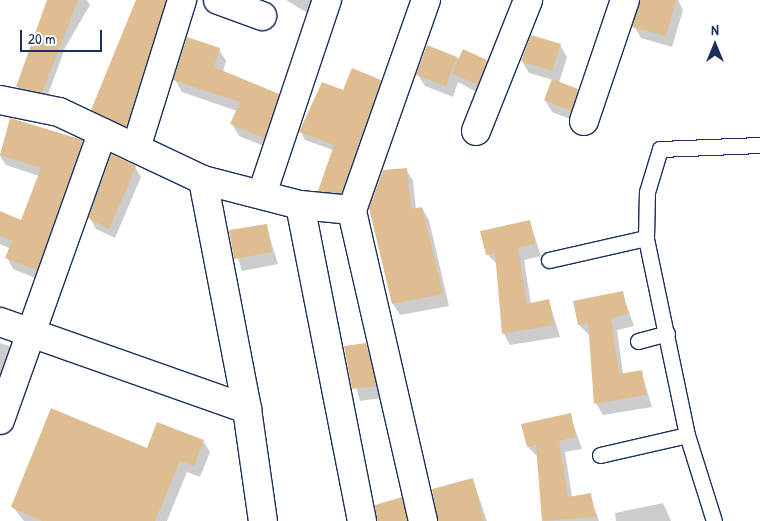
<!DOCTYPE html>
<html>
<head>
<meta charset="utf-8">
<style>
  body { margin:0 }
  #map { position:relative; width:760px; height:521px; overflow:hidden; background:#fff; font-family:"Patrick Hand",sans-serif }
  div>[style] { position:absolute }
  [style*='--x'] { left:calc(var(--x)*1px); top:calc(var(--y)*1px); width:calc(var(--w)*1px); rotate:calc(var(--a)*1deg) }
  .shadow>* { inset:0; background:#0003 }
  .building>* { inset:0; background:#debd90 }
  .roads { filter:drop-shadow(1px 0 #1b2f5e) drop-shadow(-1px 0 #1b2f5e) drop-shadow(0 1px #1b2f5e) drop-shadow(0 -1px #1b2f5e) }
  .service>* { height:15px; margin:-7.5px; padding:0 7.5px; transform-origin:7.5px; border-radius:7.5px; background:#fff }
  .minor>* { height:28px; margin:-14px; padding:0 14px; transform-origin:14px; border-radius:14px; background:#fff }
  span { translate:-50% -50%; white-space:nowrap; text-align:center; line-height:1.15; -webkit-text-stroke:4px #fff; paint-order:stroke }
  .north { position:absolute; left:690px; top:20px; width:50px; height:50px; -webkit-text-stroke:4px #fff; paint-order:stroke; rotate:0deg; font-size:14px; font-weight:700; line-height:20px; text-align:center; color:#1b2f5e }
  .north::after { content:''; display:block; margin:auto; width:18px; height:22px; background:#1b2f5e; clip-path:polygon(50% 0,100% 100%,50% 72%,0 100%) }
  .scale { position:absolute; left:20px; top:30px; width:82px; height:22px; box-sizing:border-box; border:2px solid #1b2f5e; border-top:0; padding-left:6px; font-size:15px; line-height:18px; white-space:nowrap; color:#1b2f5e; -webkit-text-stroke:4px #fff; paint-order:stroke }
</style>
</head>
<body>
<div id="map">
  <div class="shadow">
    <i style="clip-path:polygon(48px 0,87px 0,90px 5px,65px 48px,46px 100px,22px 95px,18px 87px)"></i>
    <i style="clip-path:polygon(137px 0,175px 0,133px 138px,99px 122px,92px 110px)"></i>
    <i style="clip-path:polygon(286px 0,318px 0,309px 14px)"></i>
    <i style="clip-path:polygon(641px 0,678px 0,683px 10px,672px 47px,641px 38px,634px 26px)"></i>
    <i style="clip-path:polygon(560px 45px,567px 57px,559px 83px,577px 90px,584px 102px,578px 122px,552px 112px,545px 100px,553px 80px,529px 73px,522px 61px)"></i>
    <i style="clip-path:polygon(219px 49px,226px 61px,223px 72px,278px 95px,285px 107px,271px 149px,239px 136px,232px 124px,237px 111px,182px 92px,175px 80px)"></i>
    <i style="clip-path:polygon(456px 58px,486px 61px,493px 73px,484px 96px,458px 82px,453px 97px,425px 86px,418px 75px)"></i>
    <i style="clip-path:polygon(380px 81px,385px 89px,345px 200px,324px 198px,319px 191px,333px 150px,305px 140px,301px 132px,344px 91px)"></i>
    <i style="clip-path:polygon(11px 120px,82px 142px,89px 153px,43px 281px,13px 269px,7px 257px,11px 249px,0 244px,0 212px,22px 221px,39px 176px,6px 165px,0 156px)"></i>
    <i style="clip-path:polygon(135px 167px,141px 177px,115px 238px,96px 229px,90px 218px)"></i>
    <i style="clip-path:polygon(406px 169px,413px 181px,416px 210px,422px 208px,429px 220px,449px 306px,400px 315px,393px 304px)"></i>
    <i style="clip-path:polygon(530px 222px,541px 256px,524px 260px,531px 304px,549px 301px,560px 337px,510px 345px,504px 334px,498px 265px,487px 254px)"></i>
    <i style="clip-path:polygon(266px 225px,278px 264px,242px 271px,230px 231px)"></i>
    <i style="clip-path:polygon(622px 292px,634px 326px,617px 330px,623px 374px,641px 371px,652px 407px,603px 415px,596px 403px,590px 336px,579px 325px)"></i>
    <i style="clip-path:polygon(0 343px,9px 346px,16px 357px,0 407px)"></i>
    <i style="clip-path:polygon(366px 344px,382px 398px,360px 401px,345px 347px)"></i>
    <i style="clip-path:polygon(570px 415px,582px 449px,565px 452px,572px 497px,590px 494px,599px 521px,544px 521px,539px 458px,528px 447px,523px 425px)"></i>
    <i style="clip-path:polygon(203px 441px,210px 452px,200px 477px,187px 472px,167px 521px,24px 521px,13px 507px,148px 449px)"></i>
    <i style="clip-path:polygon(473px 480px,487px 521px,439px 521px)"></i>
    <i style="clip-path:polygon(401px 499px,411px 521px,379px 521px)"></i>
    <i style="clip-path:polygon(663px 503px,671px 521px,616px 521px,615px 513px)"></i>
  </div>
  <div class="building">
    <i style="clip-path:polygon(47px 0,78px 0,42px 93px,16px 87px)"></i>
    <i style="clip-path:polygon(136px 0,166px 0,126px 127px,91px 110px)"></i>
    <i style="clip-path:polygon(640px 0,676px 0,666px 36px,632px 27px)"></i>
    <i style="clip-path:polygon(531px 35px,561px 44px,552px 71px,521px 61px)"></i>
    <i style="clip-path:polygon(187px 37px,220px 48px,214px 67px,279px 94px,264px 138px,230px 124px,240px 102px,173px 80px)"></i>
    <i style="clip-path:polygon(427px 45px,457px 57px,446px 86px,416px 75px)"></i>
    <i style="clip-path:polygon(463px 49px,487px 60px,478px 85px,452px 73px)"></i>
    <i style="clip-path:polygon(352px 68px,381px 80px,341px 193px,318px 191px,334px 145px,299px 132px,322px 82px,343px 90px)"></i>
    <i style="clip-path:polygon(552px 79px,578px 89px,571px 111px,544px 100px)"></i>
    <i style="clip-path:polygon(10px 118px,83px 140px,37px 270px,5px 258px,12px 241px,0 236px,0 211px,21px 220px,41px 168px,0 155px)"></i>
    <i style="clip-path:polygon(111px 154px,136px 166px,109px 229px,88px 218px)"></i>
    <i style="clip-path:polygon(407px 168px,411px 209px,422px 207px,443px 294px,392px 304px,369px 208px,383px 170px)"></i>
    <i style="clip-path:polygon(530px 220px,535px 244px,518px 248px,527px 304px,549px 299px,554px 325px,502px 334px,495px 253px,486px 255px,480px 231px)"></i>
    <i style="clip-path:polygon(267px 224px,272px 252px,234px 259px,229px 230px)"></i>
    <i style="clip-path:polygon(623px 291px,628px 314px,611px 318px,619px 374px,642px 370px,646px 395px,594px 404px,588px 323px,578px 325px,573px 301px)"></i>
    <i style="clip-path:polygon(366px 343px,376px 386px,352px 389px,344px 346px)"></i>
    <i style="clip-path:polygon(51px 408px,147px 448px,157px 422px,204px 440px,194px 466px,180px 461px,155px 521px,42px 521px,11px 507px)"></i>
    <i style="clip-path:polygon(571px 413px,576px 437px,559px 441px,568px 497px,591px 493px,595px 517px,542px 521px,536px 445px,527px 447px,521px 424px)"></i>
    <i style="clip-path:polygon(473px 478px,484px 521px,438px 521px,432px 489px)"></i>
    <i style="clip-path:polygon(402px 497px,407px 521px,377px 521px,375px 505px)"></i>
  </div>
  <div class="roads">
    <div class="service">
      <i style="--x:549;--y:260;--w:99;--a:-12.8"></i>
      <i style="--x:638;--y:341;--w:30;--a:-15"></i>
      <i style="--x:600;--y:455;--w:89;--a:-12.9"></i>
      <i style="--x:714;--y:521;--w:90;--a:-107.4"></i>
      <i style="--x:687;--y:435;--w:201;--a:-101.8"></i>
      <i style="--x:646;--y:238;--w:46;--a:-88.8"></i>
      <i style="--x:647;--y:192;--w:45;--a:-73.2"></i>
      <i style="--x:660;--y:149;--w:100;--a:-2.3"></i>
    </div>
    <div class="minor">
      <i style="--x:218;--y:0;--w:47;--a:20"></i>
      <i style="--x:0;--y:100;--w:60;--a:11.5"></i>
      <i style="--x:59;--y:112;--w:159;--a:25.3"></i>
      <i style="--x:203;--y:180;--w:100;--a:14.5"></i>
      <i style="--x:300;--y:205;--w:52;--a:5.5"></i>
      <i style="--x:584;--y:121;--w:128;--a:-71.3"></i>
      <i style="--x:476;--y:131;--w:141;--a:-68.3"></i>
      <i style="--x:136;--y:148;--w:155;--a:-72.7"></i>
      <i style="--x:203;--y:180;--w:233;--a:79.1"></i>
      <i style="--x:247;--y:409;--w:113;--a:81.9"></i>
      <i style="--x:262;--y:194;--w:205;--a:-71.5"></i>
      <i style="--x:300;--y:205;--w:322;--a:78.9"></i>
      <i style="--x:0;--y:322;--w:262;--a:19.4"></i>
      <i style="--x:0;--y:420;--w:305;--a:-70.4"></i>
      <i style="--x:423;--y:521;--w:319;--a:-102.9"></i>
      <i style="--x:352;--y:210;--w:223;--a:-70.6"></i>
    </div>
  </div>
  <div class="north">N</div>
  <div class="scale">20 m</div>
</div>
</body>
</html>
